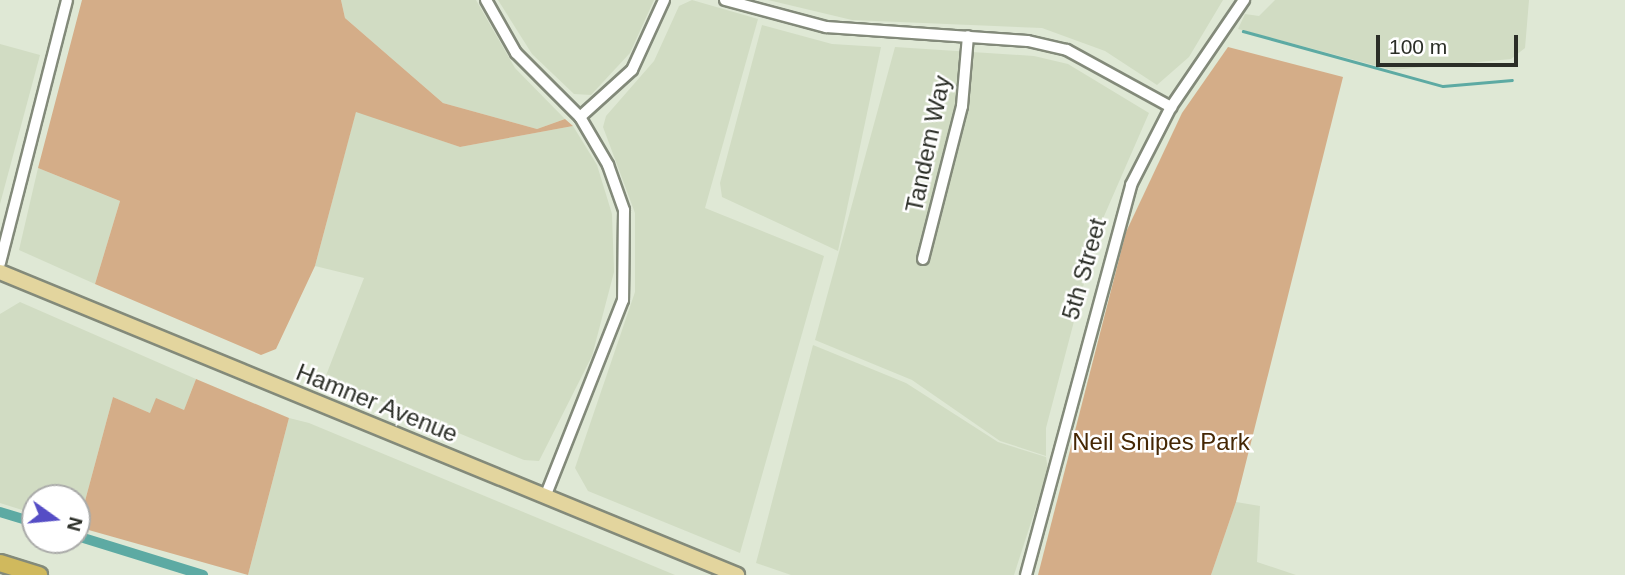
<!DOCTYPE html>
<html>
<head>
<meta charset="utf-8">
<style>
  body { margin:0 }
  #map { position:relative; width:1625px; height:575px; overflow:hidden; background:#dfe8d5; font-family:Arial,sans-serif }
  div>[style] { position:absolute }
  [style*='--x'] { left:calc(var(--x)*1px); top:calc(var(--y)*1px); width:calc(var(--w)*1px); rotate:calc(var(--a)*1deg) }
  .built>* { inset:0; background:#d1dcc3 }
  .green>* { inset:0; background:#d4ad88 }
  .stream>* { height:2.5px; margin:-1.25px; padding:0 1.25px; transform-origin:1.25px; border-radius:1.25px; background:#5daaa3 }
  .canal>* { height:10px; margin:-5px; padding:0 5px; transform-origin:5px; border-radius:5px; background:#5daaa3 }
  .roads { filter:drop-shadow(2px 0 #838a7a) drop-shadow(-2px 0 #838a7a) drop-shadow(0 2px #838a7a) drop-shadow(0 -2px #838a7a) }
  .minor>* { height:10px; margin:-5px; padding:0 5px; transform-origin:5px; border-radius:5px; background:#fff }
  .major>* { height:14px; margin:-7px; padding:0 7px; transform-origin:7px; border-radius:7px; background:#e3d59e }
  .highway>* { height:16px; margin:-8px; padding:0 8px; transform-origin:8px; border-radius:8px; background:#d0b95d }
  span { translate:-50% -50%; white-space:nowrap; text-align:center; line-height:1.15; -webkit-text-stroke:5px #fff; paint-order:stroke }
  .street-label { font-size:24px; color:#2b2e27 }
  .park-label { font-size:24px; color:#452704 }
  .north { position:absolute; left:21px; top:484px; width:70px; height:70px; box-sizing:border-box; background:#fff; border:2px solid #aaaba9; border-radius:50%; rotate:105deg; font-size:19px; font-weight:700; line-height:28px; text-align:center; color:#2b2e27 }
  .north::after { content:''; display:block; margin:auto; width:24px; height:32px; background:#554dc5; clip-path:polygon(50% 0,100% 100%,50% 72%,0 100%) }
  .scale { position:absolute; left:1376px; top:35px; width:142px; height:32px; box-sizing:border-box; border:4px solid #2b2e27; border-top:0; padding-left:9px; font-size:21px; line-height:24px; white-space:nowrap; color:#2b2e27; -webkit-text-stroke:5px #fff; paint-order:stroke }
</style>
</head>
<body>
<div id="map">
  <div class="built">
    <i style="clip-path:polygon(341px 0,476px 0,515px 68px,565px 119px,537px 129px,443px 103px,345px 18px)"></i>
    <i style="clip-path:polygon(498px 0,654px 0,630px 53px,591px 95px,574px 94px,532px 54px)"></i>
    <i style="clip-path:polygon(692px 0,758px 19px,705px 208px,824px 256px,740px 553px,588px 491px,575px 468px,635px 292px,635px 213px,603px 127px,606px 116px,654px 61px,679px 6px)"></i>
    <i style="clip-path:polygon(768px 0,1223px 0,1189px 57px,1157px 85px,1105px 51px,1042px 28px,852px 20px)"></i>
    <i style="clip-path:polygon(1275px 0,1529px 0,1525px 48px,1511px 59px,1392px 70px,1238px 29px,1245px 14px,1259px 16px)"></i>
    <i style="clip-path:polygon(762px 25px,832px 44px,881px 47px,838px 251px,722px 197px,720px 183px)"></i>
    <i style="clip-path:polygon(0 44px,40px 55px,0 204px)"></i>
    <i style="clip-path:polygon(895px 47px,1034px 56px,1068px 64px,1149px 113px,1098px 230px,1046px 428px,1046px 456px,1000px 441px,912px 380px,815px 340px)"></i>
    <i style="clip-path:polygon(356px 111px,460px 147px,573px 126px,597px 165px,612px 214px,614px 272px,592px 356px,539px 461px,524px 460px,325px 378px,364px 278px,315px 266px)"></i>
    <i style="clip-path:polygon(38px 168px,120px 201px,95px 284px,19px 250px)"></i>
    <i style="clip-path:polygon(20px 302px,196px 379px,184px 410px,150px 413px,113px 397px,78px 527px,77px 498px,35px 498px,35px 514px,0 503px,0 314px)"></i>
    <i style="clip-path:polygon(813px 345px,906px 383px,998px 442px,1046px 457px,1048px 470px,1014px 575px,791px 575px,756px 563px)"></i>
    <i style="clip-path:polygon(289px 418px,309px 423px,675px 575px,248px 575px)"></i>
    <i style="clip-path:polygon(1236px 502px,1260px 506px,1257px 562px,1296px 575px,1211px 575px)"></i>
  </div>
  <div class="green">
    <i style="clip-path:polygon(82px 0,341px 0,345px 18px,443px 103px,537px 129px,565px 119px,573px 126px,460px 147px,356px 112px,315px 266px,276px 349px,261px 355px,95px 284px,120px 201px,38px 168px)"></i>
    <i style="clip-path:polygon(1228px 47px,1343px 77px,1236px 502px,1211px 575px,1038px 575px,1126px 232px,1182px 113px)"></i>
    <i style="clip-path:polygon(196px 379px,289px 418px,248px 575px,78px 527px,113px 397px,150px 413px,156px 398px,184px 410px)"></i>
  </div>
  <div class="stream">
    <i style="--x:1243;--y:31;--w:207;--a:15.4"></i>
    <i style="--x:1443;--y:86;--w:69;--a:-5"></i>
  </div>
  <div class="canal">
    <i style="--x:0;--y:512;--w:37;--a:17"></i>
    <i style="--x:77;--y:536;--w:132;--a:17.2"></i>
  </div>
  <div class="roads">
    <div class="minor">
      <i style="--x:486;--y:0;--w:61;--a:60.5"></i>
      <i style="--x:516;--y:53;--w:91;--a:45"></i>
      <i style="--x:580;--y:117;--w:56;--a:59.7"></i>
      <i style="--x:608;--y:165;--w:48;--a:70.4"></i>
      <i style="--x:624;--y:210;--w:90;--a:90.6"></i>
      <i style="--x:623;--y:300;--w:212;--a:111.6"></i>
      <i style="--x:725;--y:0;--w:105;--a:15"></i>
      <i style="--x:826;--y:27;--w:202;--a:4"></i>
      <i style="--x:1028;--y:41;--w:40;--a:13"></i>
      <i style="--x:1067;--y:50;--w:119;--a:28.7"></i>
      <i style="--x:580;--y:117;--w:70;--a:-42.1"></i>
      <i style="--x:632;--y:70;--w:77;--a:-65.4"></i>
      <i style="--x:923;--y:259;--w:158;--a:-75.7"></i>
      <i style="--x:962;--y:106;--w:70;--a:-85.1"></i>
      <i style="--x:0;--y:263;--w:271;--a:-75.7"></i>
      <i style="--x:1026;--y:575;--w:404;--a:-74.9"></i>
      <i style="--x:1131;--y:185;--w:88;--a:-62.9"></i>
      <i style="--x:1171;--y:107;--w:130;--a:-55.7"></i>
    </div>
    <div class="major">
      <i style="--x:0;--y:272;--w:797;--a:22.35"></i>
    </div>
    <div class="highway">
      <i style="--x:0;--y:563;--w:41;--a:17.1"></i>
    </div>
  </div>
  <div class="street-label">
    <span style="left:928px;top:144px;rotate:-78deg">Tandem Way</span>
    <span style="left:1084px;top:269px;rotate:-74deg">5th Street</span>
    <span style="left:377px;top:403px;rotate:22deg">Hamner Avenue</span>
  </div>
  <div class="park-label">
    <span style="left:1161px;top:442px">Neil Snipes Park</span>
  </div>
  <div class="north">N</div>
  <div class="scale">100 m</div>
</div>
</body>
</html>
